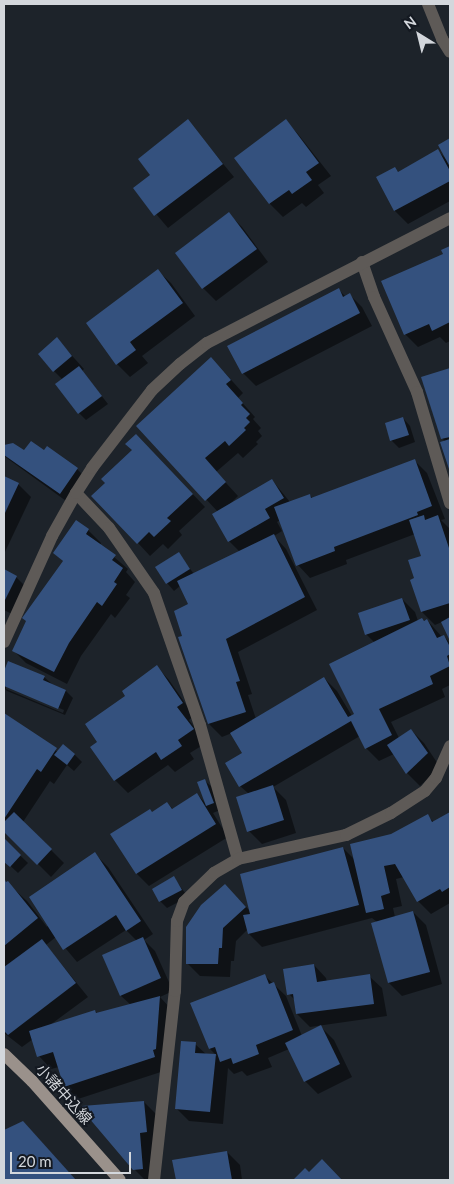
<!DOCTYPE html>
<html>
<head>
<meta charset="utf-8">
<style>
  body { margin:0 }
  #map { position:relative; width:454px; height:1184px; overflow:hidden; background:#1d232a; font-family:Lato,"Noto Sans JP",sans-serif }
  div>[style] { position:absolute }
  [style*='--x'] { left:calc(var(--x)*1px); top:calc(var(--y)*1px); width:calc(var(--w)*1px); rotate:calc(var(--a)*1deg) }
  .shadow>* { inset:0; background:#0007 }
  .building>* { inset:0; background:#34517e }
  .minor>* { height:12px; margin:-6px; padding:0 6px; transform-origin:6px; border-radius:6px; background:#5e5a57 }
  .major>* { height:12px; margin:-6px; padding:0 6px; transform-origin:6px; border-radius:6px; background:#9a918b }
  span { translate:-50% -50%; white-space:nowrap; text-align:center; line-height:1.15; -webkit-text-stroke:4px #141921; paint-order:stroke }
  .street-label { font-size:15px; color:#d3d7dc }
  .frame { position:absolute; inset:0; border:5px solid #d3d7dc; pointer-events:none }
  .north { position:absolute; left:394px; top:10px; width:50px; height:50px; -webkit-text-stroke:4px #141921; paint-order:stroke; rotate:324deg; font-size:14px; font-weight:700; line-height:20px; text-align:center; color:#d3d7dc }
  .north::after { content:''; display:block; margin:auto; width:18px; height:22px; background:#d3d7dc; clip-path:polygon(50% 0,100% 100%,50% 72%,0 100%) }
  .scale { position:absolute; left:10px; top:1152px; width:121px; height:22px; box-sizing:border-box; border:2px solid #d3d7dc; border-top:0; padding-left:6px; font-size:15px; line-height:18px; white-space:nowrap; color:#d3d7dc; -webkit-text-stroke:4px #141921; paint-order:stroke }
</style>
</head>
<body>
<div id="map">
  <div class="shadow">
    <i style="clip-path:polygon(188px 121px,234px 177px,168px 228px,134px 188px,152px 175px)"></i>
    <i style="clip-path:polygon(286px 121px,298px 134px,331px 176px,318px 185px,324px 193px,306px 207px,302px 203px,283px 217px,270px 204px,236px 158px)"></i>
    <i style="clip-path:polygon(450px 140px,450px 201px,408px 224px,395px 211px,378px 177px,394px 168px,399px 173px,438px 151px,447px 160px,440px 145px)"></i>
    <i style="clip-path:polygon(229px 214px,242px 227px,268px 262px,216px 301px,203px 288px)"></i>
    <i style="clip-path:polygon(450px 248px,450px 341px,446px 343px,440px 337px,418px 347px,405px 334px,444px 255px,443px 251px)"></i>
    <i style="clip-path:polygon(158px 271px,171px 283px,195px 316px,142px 356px,148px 363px,130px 377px,117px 364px)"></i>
    <i style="clip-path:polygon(339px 290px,346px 297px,349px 294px,362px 307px,372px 326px,256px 386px,243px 373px)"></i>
    <i style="clip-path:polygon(57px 339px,84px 369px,82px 371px,108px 404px,86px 420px,79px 413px,63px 380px,54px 371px)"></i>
    <i style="clip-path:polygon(450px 370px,450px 469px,442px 443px,445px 442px,443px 439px,423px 378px)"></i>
    <i style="clip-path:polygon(224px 372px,243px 393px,238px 398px,255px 417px,253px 419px,261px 428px,258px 431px,262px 436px,256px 442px,258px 444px,243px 458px,238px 453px,216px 472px,238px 496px,229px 505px,272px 480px,290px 502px,310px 495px,313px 499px,414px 460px,427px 473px,445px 519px,441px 520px,450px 529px,450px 638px,442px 622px,435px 625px,422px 612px,412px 580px,416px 579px,422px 556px,415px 534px,346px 560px,347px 564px,310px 578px,298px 565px,280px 520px,277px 522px,282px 531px,274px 536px,286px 549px,317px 610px,238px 652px,252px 694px,248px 695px,256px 719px,324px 678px,337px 691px,352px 716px,355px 715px,375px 643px,366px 634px,402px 599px,415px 612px,418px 621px,427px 620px,442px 637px,444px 636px,450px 643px,450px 685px,442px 689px,445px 697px,391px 722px,399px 738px,411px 730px,424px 743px,440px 767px,420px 786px,407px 773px,394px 754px,379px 761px,366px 748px,360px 736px,273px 787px,286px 800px,296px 833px,262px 844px,249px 831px,249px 794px,240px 786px,244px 753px,232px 733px,222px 737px,209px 724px,183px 636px,189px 605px,180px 586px,174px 591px,167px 583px,178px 553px,194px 574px,240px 552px,229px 541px,214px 514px,218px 512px,138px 426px)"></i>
    <i style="clip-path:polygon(403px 418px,410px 426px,415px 442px,399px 448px,391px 440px)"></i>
    <i style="clip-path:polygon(13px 444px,24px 451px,45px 452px,77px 469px,90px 482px,73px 506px,4px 456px,4px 446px)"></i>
    <i style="clip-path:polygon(149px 448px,205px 507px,179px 531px,182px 535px,168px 549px,163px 544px,150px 556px,138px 543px,106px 483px,133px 450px)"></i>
    <i style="clip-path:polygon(4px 477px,18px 484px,31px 497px,4px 554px)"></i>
    <i style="clip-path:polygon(88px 530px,101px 543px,100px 545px,128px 569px,126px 572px,135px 582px,126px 595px,130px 598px,115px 618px,111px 614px,81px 656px,67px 684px,26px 663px,13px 650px,64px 562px,54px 553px)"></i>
    <i style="clip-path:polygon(4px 571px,16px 577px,29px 590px,16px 616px,4px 610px)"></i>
    <i style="clip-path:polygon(evenodd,9px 663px,44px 677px,52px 684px,66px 691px,73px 698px,65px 715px,7px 691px,4px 688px,4px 674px,9px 663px,6px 686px,64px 710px,63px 713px,6px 689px,6px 686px)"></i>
    <i style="clip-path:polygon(157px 667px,169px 680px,194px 716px,189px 720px,206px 743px,190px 753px,194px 759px,175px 772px,168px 765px,128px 793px,115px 780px,99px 742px,127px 696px)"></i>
    <i style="clip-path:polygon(4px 715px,58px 752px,74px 754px,82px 762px,74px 771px,67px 765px,54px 784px,50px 781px,23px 822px,64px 863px,51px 877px,4px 830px,6px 822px,4px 821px)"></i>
    <i style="clip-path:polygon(204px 780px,212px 787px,220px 810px,213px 813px,228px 837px,149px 886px,137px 874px,152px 813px,167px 803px,173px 809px,197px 794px,207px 805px)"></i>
    <i style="clip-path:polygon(450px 813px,450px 903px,431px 914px,418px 901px,404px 877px,396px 879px,402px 906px,393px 908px,395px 917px,413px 912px,426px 925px,442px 984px,402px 996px,389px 983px,377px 922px,372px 918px,262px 947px,249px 934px,248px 929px,236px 941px,234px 961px,231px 961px,230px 977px,200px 976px,187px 963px,225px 885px,251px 912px,343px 848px,355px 860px,392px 836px,427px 816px,434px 822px)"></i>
    <i style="clip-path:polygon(4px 840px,28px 863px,18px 873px,4px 860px)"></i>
    <i style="clip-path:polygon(evenodd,95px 854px,108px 867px,153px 934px,144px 940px,155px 951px,173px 991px,160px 997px,172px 1010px,167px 1070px,78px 1099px,65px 1086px,59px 1067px,51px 1069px,39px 1056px,33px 1039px,22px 1047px,4px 1033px,4px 880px,27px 901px,47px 927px,95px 854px,126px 930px,137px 941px,103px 956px,121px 996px,131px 1005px,98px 1014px,95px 1011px,50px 1025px,88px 997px,46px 945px,56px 937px,77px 962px,126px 930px)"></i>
    <i style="clip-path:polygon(174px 878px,188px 897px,167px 908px,160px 901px)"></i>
    <i style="clip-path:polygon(314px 965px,326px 978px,327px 982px,369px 976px,382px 988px,387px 1016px,310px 1027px,297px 1014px,296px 1001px,289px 994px)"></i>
    <i style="clip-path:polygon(264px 975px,286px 996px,302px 1036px,321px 1027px,334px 1040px,352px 1077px,318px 1094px,305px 1081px,289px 1049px,268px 1058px,272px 1067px,247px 1076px,242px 1071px,234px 1074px,228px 1068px,223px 1124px,189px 1121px,176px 1108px,195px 1044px,207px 1055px,217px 1056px,210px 1049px,192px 1004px)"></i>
    <i style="clip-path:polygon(144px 1102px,157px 1115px,155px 1180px,145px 1180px,134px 1169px)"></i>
    <i style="clip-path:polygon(23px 1123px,36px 1136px,75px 1180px,4px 1180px,4px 1131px)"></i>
    <i style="clip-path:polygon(227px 1152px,240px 1165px,242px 1180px,177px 1180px,174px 1161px)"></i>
  </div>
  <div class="building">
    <i style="clip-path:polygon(188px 119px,223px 164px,154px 216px,133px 188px,150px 175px,138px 159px)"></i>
    <i style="clip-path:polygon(286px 119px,319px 163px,306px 172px,312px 180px,292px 194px,289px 190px,269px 204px,234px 158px)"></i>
    <i style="clip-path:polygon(450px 138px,450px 167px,438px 145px)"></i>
    <i style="clip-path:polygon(438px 149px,450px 171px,450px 181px,394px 211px,376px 177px,395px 167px,398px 172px)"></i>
    <i style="clip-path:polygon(229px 212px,257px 249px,202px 289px,175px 253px)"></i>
    <i style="clip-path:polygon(450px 246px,450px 322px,432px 331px,429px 324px,404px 335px,381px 281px,443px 254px,441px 250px)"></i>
    <i style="clip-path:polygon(158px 269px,183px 303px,130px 342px,136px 350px,116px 365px,86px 323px)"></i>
    <i style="clip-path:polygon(339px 288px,343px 297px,350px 293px,360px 313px,242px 374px,227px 346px)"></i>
    <i style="clip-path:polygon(57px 337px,72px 356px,53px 372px,38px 354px)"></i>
    <i style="clip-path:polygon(211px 357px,231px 380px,226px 384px,243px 403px,241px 405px,250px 414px,246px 418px,250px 422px,244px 428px,246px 430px,229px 446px,225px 441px,205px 458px,226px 482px,205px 501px,136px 426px)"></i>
    <i style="clip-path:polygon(79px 366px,102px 396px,78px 414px,55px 384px)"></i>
    <i style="clip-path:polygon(450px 368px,450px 437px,441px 439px,421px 377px)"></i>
    <i style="clip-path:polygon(403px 417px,409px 435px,390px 441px,385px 423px)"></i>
    <i style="clip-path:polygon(136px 434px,193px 494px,167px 518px,171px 521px,154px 537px,149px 532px,137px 544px,91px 496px,105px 483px,101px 479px,132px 450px,125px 444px)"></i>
    <i style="clip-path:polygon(450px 439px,450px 472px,440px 442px)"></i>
    <i style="clip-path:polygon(31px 441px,44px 450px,47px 446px,78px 468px,60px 494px,4px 455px,4px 445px,13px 443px,24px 450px)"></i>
    <i style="clip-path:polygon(415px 459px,432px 506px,417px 512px,418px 515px,334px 547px,335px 551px,296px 566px,274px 507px,310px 494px,311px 498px)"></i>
    <i style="clip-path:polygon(4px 476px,19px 483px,4px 515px)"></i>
    <i style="clip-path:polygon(272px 479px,284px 498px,265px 509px,270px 518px,228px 542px,212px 514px)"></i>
    <i style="clip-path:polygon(424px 515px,425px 520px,438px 515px,450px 551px,450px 603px,421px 612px,410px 580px,414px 578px,408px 560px,421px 556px,409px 520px)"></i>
    <i style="clip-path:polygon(76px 520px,89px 529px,86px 534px,116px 555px,112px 560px,123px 568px,114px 582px,117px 584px,102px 606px,97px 602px,69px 643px,54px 672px,12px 651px,26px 621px,22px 618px,63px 561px,53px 553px)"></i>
    <i style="clip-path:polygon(274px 534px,305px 597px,226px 639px,240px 681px,236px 682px,246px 712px,208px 724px,178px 637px,182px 636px,174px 611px,188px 604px,177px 581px)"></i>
    <i style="clip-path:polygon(179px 552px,190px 569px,166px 584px,155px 567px)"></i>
    <i style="clip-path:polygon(4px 569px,17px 576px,4px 602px)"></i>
    <i style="clip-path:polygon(402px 598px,410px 620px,365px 635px,358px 613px)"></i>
    <i style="clip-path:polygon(450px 617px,450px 641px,441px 622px)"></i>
    <i style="clip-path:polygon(422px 618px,424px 621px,427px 619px,437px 638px,444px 635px,450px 647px,450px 654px,447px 656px,450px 666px,430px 676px,433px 684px,379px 709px,392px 735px,365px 749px,351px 721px,239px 787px,225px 763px,242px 753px,230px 733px,324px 677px,348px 717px,354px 714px,329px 664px)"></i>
    <i style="clip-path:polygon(8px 661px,45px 676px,43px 680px,66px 690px,58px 709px,4px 686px,4px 671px)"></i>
    <i style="clip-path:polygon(157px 665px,183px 703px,177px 707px,194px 729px,178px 740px,182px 746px,161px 760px,156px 752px,114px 781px,90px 747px,97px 742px,85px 724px,125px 696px,122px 691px)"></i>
    <i style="clip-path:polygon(4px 713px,57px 748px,41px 772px,37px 769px,4px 819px)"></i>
    <i style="clip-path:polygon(411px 729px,428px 753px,406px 774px,387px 745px)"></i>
    <i style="clip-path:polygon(63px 744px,75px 754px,67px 765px,54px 755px)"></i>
    <i style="clip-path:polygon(205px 779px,214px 803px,206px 806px,197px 782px)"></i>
    <i style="clip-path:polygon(273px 785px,284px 820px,247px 832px,236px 797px)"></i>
    <i style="clip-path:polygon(197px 793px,216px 824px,136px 874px,110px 834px,150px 809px,152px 812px,167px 802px,172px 809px)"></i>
    <i style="clip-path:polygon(14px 812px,52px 849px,37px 865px,4px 832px,4px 822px)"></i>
    <i style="clip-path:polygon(450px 812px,450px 887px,442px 892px,440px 889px,417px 902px,395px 864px,384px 866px,390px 893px,381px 896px,384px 909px,366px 913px,350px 844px,391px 834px,428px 814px,432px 822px)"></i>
    <i style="clip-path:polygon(4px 838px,21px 855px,10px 867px,4px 862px)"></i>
    <i style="clip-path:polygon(343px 847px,359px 905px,248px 934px,243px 915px,250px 914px,240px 874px)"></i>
    <i style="clip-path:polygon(95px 852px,141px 921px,126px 931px,116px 915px,63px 950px,29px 897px)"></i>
    <i style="clip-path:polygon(174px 876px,182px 890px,159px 902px,152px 889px)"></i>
    <i style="clip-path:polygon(4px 878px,6px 882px,8px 881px,38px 918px,4px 946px)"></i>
    <i style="clip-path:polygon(225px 884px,246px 907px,223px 928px,222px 948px,219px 948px,218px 964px,186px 964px,186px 927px,201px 905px)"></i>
    <i style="clip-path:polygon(413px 911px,430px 972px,388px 983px,371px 923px)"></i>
    <i style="clip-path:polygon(143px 937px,161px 978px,120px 996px,102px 955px)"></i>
    <i style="clip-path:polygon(42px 939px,76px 983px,8px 1035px,4px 1031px,4px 967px)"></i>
    <i style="clip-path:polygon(314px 964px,317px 982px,370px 974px,374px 1004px,296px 1014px,293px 994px,287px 995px,283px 969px)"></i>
    <i style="clip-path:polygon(265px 974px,269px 984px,274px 982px,293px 1030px,256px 1045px,259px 1054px,233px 1064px,231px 1058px,220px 1062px,215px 1047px,209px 1049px,190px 1003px)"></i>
    <i style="clip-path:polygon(160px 996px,156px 1049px,153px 1050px,155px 1057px,64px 1087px,53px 1052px,37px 1057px,29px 1031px,95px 1010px,96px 1013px)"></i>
    <i style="clip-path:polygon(321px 1025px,340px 1064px,304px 1082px,285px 1043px)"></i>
    <i style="clip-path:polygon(181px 1041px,196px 1042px,195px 1053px,216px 1054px,210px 1112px,175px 1109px)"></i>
    <i style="clip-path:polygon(144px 1101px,147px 1132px,140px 1133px,143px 1169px,133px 1170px,83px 1111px,82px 1106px)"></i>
    <i style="clip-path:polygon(23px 1121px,76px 1180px,4px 1180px,4px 1130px)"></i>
    <i style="clip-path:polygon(227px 1151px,232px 1180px,176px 1180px,172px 1160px)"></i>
    <i style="clip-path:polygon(322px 1159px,342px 1180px,293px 1180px,305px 1168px,309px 1172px)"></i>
  </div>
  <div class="minor">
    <i style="--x:428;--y:4;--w:38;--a:68"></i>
    <i style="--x:442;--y:39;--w:15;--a:58"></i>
    <i style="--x:362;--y:262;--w:37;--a:71"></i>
    <i style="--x:374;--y:297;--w:104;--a:65.6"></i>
    <i style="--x:417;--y:392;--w:116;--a:73.4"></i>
    <i style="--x:76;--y:493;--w:48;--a:46.7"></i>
    <i style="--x:109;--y:528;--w:79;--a:55.3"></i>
    <i style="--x:154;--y:593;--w:140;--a:70.8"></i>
    <i style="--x:200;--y:725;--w:139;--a:74.2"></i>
    <i style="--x:4;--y:642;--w:116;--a:-65.6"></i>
    <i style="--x:52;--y:536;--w:49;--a:-60.8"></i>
    <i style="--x:76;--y:493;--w:30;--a:-57"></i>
    <i style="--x:92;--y:468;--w:98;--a:-52.4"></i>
    <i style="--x:152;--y:390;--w:38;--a:-43"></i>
    <i style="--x:180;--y:364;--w:34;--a:-38"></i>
    <i style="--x:207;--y:343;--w:273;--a:-27.2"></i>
    <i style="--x:154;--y:1180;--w:190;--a:-83.7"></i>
    <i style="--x:175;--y:991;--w:70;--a:-88.4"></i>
    <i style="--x:177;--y:921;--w:20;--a:-70"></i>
    <i style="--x:184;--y:902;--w:42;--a:-44"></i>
    <i style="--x:214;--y:873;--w:28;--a:-30"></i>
    <i style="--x:238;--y:859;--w:111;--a:-12.5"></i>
    <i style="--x:346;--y:835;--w:50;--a:-26.1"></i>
    <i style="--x:391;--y:813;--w:40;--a:-32.9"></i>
    <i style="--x:425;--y:791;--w:17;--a:-50"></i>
    <i style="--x:436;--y:778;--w:35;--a:-66"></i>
  </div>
  <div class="major">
    <i style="--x:4;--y:1054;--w:39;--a:44"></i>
    <i style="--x:32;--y:1081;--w:132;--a:48.4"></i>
  </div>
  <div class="street-label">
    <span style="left:64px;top:1094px;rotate:48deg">小諸中込線</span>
  </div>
  <div class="frame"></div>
  <div class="north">N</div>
  <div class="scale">20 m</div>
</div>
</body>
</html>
